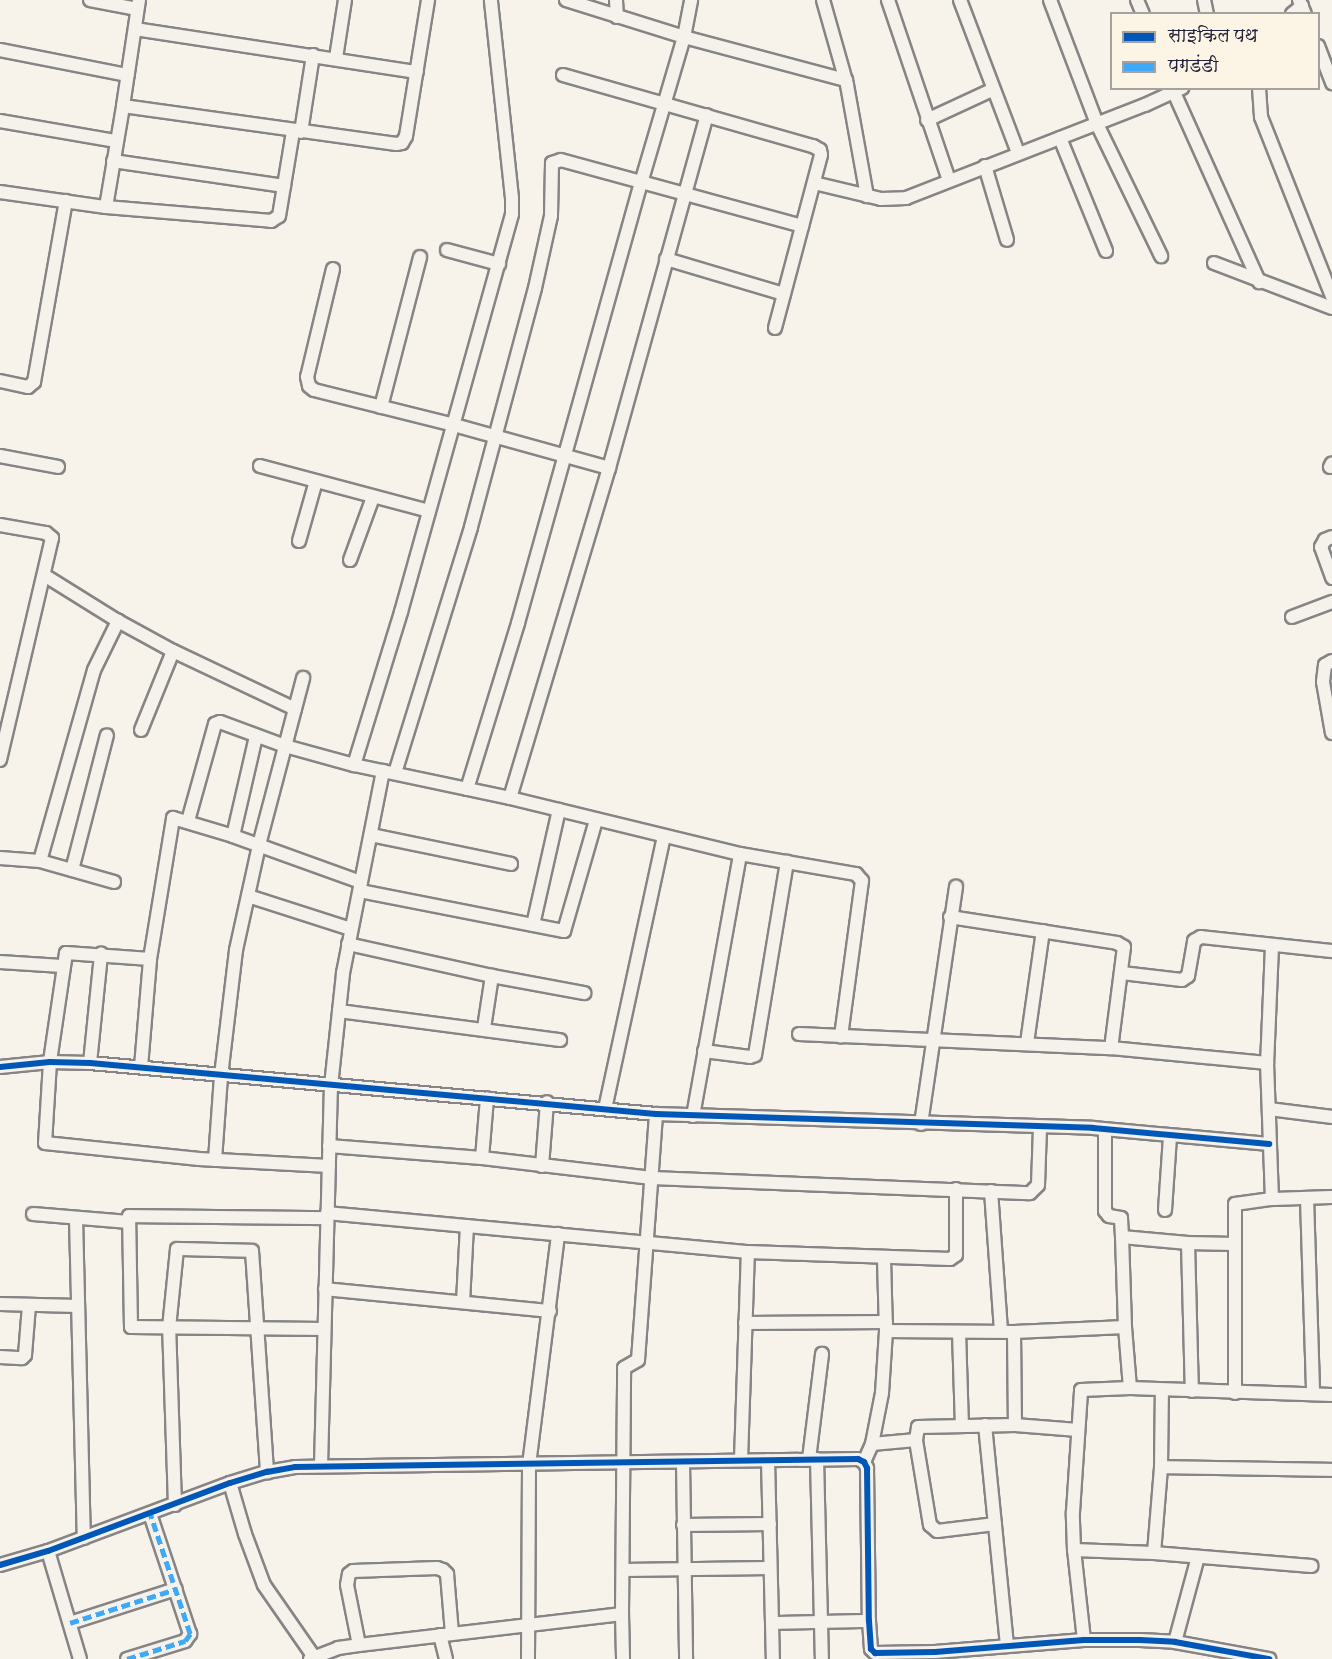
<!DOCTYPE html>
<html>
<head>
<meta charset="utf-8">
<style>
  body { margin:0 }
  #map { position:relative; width:1332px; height:1659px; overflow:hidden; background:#f7f3ea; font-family:Dekko,"Playpen Sans Deva",sans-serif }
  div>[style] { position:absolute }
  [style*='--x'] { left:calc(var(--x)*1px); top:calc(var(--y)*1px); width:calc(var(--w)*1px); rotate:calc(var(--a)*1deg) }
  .roads { filter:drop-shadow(2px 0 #868485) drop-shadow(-2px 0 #868485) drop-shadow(0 2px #868485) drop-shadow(0 -2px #868485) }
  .minor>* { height:12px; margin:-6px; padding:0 6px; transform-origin:6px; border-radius:6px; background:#f5f2ec }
  .quiet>* { height:4.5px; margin-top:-2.25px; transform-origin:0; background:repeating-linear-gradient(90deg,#3fa9f5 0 9px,transparent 0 13.5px) }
  .cycleway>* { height:6px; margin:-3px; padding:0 3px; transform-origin:3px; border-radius:3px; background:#0057b8 }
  span { translate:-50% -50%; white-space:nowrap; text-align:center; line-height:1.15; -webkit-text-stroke:4.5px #fcf5e5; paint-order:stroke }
  .legend { position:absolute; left:1110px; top:12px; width:210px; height:78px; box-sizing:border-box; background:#fcf5e5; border:2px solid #a5a1a1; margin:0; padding:8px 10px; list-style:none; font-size:18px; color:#22223b }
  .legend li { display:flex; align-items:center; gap:12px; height:30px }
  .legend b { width:30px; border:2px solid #a5a1a1 }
</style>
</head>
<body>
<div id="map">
  <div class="roads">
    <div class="minor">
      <i style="--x:90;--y:0;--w:48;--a:10.8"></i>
      <i style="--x:139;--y:0;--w:107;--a:98.6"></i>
      <i style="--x:123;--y:106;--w:276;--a:7.9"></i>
      <i style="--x:396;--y:144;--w:6;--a:-9"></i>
      <i style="--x:402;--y:143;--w:8;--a:-60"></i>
      <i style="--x:406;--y:136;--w:138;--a:-80.8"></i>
      <i style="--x:566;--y:0;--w:124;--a:17.4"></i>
      <i style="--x:684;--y:37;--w:168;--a:14.9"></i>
      <i style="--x:616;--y:0;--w:17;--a:87"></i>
      <i style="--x:823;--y:0;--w:88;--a:74.2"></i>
      <i style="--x:847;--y:85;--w:113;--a:79.8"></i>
      <i style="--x:888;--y:0;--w:190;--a:71.3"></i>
      <i style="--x:960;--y:0;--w:164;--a:69.2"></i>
      <i style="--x:1050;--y:0;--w:133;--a:69.2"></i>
      <i style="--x:1097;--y:124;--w:147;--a:64.1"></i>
      <i style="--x:1137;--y:0;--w:15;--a:67"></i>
      <i style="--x:1204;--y:0;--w:14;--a:78"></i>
      <i style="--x:1299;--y:0;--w:15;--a:67"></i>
      <i style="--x:1292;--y:14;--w:13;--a:-39"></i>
      <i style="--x:135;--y:29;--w:285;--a:8.7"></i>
      <i style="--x:1318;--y:46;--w:40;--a:69"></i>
      <i style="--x:0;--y:50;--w:130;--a:11.1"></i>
      <i style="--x:336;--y:58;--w:59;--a:-81.2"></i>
      <i style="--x:563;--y:75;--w:260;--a:15.9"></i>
      <i style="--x:813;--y:146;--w:8;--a:30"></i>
      <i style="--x:820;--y:150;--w:5;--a:79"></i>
      <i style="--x:821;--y:155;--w:179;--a:104.9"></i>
      <i style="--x:1172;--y:88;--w:213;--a:65.8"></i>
      <i style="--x:1259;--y:88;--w:29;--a:86"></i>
      <i style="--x:1261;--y:117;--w:193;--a:68.4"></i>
      <i style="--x:927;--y:120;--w:72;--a:-24.8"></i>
      <i style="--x:0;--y:121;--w:118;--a:9.8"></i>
      <i style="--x:301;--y:132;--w:78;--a:-81.1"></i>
      <i style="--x:1060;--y:138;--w:122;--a:67.8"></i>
      <i style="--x:113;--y:161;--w:173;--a:8.3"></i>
      <i style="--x:985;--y:166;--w:77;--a:73.4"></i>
      <i style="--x:814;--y:183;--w:69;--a:13.4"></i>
      <i style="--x:881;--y:199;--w:25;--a:-2"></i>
      <i style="--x:906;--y:198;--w:256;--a:-21.3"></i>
      <i style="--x:1145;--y:105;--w:41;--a:-24.7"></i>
      <i style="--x:0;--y:192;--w:107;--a:8.1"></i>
      <i style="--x:106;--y:207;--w:166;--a:4.8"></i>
      <i style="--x:271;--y:221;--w:9;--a:-32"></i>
      <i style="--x:279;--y:216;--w:86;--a:-80.6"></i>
      <i style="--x:106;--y:207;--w:102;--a:-80.4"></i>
      <i style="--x:447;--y:250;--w:54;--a:15.1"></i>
      <i style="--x:666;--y:259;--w:123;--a:16.5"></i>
      <i style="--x:1214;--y:263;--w:126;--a:20.9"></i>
      <i style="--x:333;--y:269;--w:111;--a:103.5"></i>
      <i style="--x:307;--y:377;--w:9;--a:77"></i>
      <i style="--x:309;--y:386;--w:6;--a:39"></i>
      <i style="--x:314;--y:390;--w:144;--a:14"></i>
      <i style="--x:454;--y:425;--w:161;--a:15.5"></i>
      <i style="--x:0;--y:381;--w:29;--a:12"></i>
      <i style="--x:28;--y:387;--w:8;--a:-40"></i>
      <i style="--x:34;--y:382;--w:184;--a:-80"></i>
      <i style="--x:381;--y:407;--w:155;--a:-75.4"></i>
      <i style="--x:0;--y:456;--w:59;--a:10.7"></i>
      <i style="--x:260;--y:466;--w:175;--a:14.9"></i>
      <i style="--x:1330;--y:467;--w:4;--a:-63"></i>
      <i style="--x:0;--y:525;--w:47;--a:9.9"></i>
      <i style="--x:46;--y:533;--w:8;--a:40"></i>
      <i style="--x:52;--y:538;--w:228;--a:103.2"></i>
      <i style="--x:1332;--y:537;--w:8;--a:157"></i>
      <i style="--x:1325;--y:540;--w:8;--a:120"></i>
      <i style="--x:1321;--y:547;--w:33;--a:70"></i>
      <i style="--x:299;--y:541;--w:62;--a:-74.2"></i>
      <i style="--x:350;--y:560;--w:67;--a:-69.9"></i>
      <i style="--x:44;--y:575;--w:87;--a:31.9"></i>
      <i style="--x:118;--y:621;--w:63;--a:28.6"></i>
      <i style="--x:173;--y:651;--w:135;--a:25.4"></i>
      <i style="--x:1292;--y:617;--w:43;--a:-20.6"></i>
      <i style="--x:1332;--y:661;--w:8;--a:150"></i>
      <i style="--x:1325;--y:665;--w:17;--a:97"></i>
      <i style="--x:1323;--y:682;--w:52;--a:80"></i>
      <i style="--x:141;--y:730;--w:85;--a:-67.9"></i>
      <i style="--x:354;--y:765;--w:160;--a:-72.9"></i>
      <i style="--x:401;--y:612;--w:413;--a:-74.4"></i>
      <i style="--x:512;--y:214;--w:16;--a:-90"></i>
      <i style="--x:512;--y:198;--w:199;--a:-96.1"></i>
      <i style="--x:395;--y:773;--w:257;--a:-72.8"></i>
      <i style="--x:471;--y:527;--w:247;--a:-75"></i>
      <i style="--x:535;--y:288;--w:74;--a:-77.5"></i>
      <i style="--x:551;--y:216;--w:53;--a:-88.9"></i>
      <i style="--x:552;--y:163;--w:9;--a:-18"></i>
      <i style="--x:561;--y:160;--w:250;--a:15.3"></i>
      <i style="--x:467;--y:789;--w:174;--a:-72.9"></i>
      <i style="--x:518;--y:623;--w:457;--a:-74.4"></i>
      <i style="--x:641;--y:183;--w:152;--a:-73.6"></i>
      <i style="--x:684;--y:37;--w:38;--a:-79"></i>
      <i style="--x:510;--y:798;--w:345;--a:-73.3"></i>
      <i style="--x:609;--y:468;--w:366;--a:-74.5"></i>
      <i style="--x:188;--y:821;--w:101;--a:-74.4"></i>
      <i style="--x:215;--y:724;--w:5;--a:-22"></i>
      <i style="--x:220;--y:722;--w:69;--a:20.3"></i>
      <i style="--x:285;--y:746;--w:72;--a:15.4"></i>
      <i style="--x:354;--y:765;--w:159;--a:11.9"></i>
      <i style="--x:510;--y:798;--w:237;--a:13.7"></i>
      <i style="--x:740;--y:854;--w:118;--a:9.8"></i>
      <i style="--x:856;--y:874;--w:9;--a:49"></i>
      <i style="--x:862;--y:881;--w:157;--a:97.7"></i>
      <i style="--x:371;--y:835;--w:143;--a:11.7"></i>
      <i style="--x:233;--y:836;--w:103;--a:-77"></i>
      <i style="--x:0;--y:858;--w:40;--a:4.3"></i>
      <i style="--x:40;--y:861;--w:77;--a:15.8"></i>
      <i style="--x:40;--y:861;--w:198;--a:-74.2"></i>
      <i style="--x:94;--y:670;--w:55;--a:-63.9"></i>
      <i style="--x:72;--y:870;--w:139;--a:-75.5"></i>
      <i style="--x:360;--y:891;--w:208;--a:11.1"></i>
      <i style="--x:564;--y:931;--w:116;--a:-73.9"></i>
      <i style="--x:248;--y:896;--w:108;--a:17.8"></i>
      <i style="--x:950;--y:917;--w:169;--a:8.8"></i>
      <i style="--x:1117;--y:943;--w:8;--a:30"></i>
      <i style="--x:1124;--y:947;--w:102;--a:97.3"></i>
      <i style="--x:533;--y:925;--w:118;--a:-77.3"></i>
      <i style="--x:348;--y:944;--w:148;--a:12.5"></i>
      <i style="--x:492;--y:976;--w:94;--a:10.5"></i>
      <i style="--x:1272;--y:946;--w:117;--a:92.4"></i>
      <i style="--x:1267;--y:1063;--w:136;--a:87.9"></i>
      <i style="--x:150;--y:959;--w:84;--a:-175.9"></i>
      <i style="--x:66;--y:953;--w:110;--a:98.4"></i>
      <i style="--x:50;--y:1062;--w:81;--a:93.5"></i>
      <i style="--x:45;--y:1143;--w:155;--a:5.9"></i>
      <i style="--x:199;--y:1159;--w:130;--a:3.1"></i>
      <i style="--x:0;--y:962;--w:62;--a:3.7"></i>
      <i style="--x:1122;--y:973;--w:60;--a:6.7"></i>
      <i style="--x:1182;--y:980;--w:7;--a:-34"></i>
      <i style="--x:1188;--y:976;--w:36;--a:-80"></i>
      <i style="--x:1194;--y:941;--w:8;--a:-30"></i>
      <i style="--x:1201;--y:937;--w:132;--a:6.1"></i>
      <i style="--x:339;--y:1011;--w:223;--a:7.5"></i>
      <i style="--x:484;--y:1028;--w:53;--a:-81.3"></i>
      <i style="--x:799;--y:1034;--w:312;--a:2.6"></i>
      <i style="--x:1111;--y:1048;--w:157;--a:5.5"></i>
      <i style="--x:1027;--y:1043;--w:113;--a:-81.9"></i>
      <i style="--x:704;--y:1051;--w:46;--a:7.4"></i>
      <i style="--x:750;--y:1057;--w:5;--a:-22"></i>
      <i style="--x:755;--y:1055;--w:196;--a:-80.6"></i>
      <i style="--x:90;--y:1063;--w:110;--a:-84.2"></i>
      <i style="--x:0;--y:1067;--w:50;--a:-5.7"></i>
      <i style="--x:50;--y:1062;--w:40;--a:1.4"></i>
      <i style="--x:90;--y:1063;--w:568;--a:5.15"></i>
      <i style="--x:656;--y:1114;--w:437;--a:1.8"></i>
      <i style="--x:1093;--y:1128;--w:177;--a:5.2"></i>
      <i style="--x:141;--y:1067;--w:108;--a:-85.2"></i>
      <i style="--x:150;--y:959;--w:143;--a:-80.7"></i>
      <i style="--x:173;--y:818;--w:63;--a:16.7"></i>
      <i style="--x:233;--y:836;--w:136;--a:19.8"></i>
      <i style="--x:605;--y:1109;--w:278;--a:-77.8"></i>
      <i style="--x:1269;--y:1109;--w:64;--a:7.2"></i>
      <i style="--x:693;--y:1116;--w:266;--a:-79.8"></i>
      <i style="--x:921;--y:1124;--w:240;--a:-81.6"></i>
      <i style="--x:1105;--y:1130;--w:81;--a:90"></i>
      <i style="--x:1105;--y:1211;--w:6;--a:51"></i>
      <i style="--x:1109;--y:1216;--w:12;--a:9"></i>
      <i style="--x:1121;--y:1218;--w:19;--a:87"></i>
      <i style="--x:329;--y:1146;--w:153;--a:4.5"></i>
      <i style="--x:482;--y:1158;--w:171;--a:6.7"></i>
      <i style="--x:652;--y:1178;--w:378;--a:2.3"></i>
      <i style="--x:1030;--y:1193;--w:11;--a:-45"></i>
      <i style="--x:1038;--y:1185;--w:58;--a:-88"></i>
      <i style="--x:482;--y:1158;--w:60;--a:-85.2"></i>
      <i style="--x:215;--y:1160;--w:84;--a:-85.9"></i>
      <i style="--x:221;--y:1076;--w:127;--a:-83.2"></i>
      <i style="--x:236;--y:950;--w:107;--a:-77.6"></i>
      <i style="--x:259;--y:845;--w:173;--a:-75.2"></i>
      <i style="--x:542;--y:1166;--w:64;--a:-85.5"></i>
      <i style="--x:991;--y:1191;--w:140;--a:85.9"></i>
      <i style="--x:1307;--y:1198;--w:196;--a:88.2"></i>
      <i style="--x:1165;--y:1210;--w:74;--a:-86.1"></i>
      <i style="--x:327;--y:1213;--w:423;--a:5.3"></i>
      <i style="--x:748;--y:1252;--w:202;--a:2"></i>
      <i style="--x:950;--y:1259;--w:7;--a:-34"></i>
      <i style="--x:956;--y:1255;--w:66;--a:-90"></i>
      <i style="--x:33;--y:1214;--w:96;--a:4.8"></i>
      <i style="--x:76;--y:1218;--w:320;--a:88.6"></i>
      <i style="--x:1188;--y:1243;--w:148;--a:88.5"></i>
      <i style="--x:325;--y:1289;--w:226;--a:5.6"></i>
      <i style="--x:463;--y:1302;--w:76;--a:-87"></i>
      <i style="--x:0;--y:1304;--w:78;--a:1.5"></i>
      <i style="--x:745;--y:1323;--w:141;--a:-0.4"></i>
      <i style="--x:324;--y:1329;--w:193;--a:-179.4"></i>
      <i style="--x:131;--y:1327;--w:111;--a:-91"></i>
      <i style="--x:129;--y:1216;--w:198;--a:0.6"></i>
      <i style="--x:886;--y:1331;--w:128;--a:0.4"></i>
      <i style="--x:1014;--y:1332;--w:111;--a:-2.6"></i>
      <i style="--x:959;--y:1332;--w:93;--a:88.2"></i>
      <i style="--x:1014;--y:1332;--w:93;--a:89.4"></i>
      <i style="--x:0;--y:1357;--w:22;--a:3"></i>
      <i style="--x:22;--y:1358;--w:4;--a:-45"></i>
      <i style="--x:25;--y:1355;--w:50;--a:-85.4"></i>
      <i style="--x:1130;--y:1388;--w:61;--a:-94.7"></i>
      <i style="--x:1125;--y:1327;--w:90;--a:-91.9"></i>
      <i style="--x:1122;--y:1237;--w:66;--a:5.2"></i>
      <i style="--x:1188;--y:1243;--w:46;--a:1.2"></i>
      <i style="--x:1235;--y:1393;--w:189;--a:-90"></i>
      <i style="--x:1235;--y:1204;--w:37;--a:-8"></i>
      <i style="--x:1272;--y:1199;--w:60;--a:-1.9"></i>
      <i style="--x:985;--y:1425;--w:222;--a:84.3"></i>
      <i style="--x:872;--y:1444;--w:44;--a:-5.2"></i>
      <i style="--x:809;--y:1459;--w:106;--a:-82.9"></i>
      <i style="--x:817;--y:1459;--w:200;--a:88.6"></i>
      <i style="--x:741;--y:1460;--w:208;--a:-88.1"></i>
      <i style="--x:768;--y:1460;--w:199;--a:88.6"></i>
      <i style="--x:683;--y:1462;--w:197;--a:89.1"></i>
      <i style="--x:864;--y:1462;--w:20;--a:-66"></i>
      <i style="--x:872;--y:1444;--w:52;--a:-78.9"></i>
      <i style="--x:882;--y:1393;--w:62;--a:-86.3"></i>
      <i style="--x:886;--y:1331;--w:73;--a:-91.6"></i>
      <i style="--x:321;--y:1466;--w:380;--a:-88.5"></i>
      <i style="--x:331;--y:1086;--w:114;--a:-83.9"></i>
      <i style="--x:343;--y:973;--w:206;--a:-78.8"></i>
      <i style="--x:1161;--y:1467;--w:171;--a:1"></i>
      <i style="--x:230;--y:1483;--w:53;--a:73.6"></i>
      <i style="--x:245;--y:1534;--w:54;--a:69.6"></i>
      <i style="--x:264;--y:1585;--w:88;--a:55.2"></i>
      <i style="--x:175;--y:1505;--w:177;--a:-91.9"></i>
      <i style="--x:169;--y:1328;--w:79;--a:-84.2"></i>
      <i style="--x:177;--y:1249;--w:75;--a:1.5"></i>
      <i style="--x:252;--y:1251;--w:222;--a:86.1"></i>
      <i style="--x:995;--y:1524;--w:58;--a:173.1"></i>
      <i style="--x:937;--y:1531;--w:9;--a:-139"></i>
      <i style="--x:930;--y:1525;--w:86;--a:-99.4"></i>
      <i style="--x:916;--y:1440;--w:13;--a:-81"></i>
      <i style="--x:918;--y:1427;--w:97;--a:-1.2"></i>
      <i style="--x:1015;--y:1425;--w:63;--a:4.5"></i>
      <i style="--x:683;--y:1525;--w:87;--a:-0.7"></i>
      <i style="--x:1074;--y:1550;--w:80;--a:2.1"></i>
      <i style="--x:1154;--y:1553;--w:158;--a:4.7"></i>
      <i style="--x:48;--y:1551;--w:113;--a:73.5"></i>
      <i style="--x:1154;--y:1553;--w:86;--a:-85.3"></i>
      <i style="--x:1161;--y:1467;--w:77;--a:-89.3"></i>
      <i style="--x:0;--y:1565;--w:50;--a:-16.3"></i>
      <i style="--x:48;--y:1551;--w:194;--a:-20.5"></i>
      <i style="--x:230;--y:1483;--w:39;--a:-17"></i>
      <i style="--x:267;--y:1472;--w:28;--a:-10"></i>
      <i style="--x:295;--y:1467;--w:563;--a:-0.81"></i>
      <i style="--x:858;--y:1459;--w:7;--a:27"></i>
      <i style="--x:864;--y:1462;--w:7;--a:63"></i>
      <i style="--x:867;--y:1468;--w:153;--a:89.3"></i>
      <i style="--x:869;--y:1621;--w:28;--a:86"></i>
      <i style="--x:871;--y:1649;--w:6;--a:45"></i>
      <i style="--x:875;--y:1653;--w:60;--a:-1"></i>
      <i style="--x:935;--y:1652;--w:149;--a:-4.6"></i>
      <i style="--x:1084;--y:1640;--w:56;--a:0"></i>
      <i style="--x:1140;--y:1640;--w:35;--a:3"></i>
      <i style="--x:1175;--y:1642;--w:96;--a:10.3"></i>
      <i style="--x:623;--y:1570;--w:147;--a:-0.8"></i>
      <i style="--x:622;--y:1614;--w:45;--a:88.7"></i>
      <i style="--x:70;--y:1623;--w:111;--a:-17.8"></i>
      <i style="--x:773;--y:1623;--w:96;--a:-1.2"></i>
      <i style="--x:440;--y:1635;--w:25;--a:76"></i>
      <i style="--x:1084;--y:1640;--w:91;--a:-96.3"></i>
      <i style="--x:1074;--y:1550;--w:38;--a:-92"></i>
      <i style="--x:1073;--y:1512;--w:122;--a:-86.2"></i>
      <i style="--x:1081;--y:1390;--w:49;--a:-2.3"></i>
      <i style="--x:1130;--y:1388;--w:202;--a:2"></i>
      <i style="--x:1175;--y:1642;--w:88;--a:-74.9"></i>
      <i style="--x:359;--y:1645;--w:61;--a:-101.3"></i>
      <i style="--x:347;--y:1585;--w:11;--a:-80"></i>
      <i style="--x:349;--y:1574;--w:5;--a:-37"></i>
      <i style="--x:353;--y:1571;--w:84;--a:-2"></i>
      <i style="--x:437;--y:1568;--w:6;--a:18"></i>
      <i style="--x:443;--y:1570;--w:6;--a:45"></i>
      <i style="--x:447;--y:1574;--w:60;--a:85.2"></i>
      <i style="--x:127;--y:1659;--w:61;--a:-17.2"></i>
      <i style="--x:185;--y:1641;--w:9;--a:-54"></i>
      <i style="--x:190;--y:1634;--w:126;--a:-108.4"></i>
      <i style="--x:310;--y:1659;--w:30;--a:-21"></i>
      <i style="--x:338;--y:1648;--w:21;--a:-8"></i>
      <i style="--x:359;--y:1645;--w:265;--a:-6.7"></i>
      <i style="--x:622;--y:1614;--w:246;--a:-89.5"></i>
      <i style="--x:624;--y:1368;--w:16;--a:-30"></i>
      <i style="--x:638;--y:1360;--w:247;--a:-85.8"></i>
      <i style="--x:528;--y:1659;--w:194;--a:-89.7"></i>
      <i style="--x:529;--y:1465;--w:233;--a:-82.8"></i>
    </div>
  </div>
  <div class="quiet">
    <i style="--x:70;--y:1623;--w:111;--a:-17.8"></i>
    <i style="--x:127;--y:1659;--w:61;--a:-17.2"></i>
    <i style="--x:185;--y:1641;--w:9;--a:-54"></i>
    <i style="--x:190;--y:1634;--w:126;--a:-108.4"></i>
  </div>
  <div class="cycleway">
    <i style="--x:0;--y:1067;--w:50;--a:-5.7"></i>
    <i style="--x:50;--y:1062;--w:40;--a:1.4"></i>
    <i style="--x:90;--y:1063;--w:568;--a:5.15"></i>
    <i style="--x:656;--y:1114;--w:437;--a:1.8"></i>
    <i style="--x:1093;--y:1128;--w:177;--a:5.2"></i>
    <i style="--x:0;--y:1565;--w:50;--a:-16.3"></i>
    <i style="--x:48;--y:1551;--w:194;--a:-20.5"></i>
    <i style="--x:230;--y:1483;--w:39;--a:-17"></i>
    <i style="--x:267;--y:1472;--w:28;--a:-10"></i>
    <i style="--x:295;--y:1467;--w:563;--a:-0.81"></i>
    <i style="--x:858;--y:1459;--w:7;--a:27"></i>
    <i style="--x:864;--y:1462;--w:7;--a:63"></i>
    <i style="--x:867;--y:1468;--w:153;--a:89.3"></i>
    <i style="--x:869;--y:1621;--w:28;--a:86"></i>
    <i style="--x:871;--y:1649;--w:6;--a:45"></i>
    <i style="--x:875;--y:1653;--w:60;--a:-1"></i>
    <i style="--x:935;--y:1652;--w:149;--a:-4.6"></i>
    <i style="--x:1084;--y:1640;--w:56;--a:0"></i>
    <i style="--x:1140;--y:1640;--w:35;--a:3"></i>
    <i style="--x:1175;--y:1642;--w:96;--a:10.3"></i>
  </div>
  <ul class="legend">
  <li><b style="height:8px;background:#0057b8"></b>साइकिल पथ</li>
  <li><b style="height:8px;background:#3fa9f5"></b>पगडंडी</li>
  </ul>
</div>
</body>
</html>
